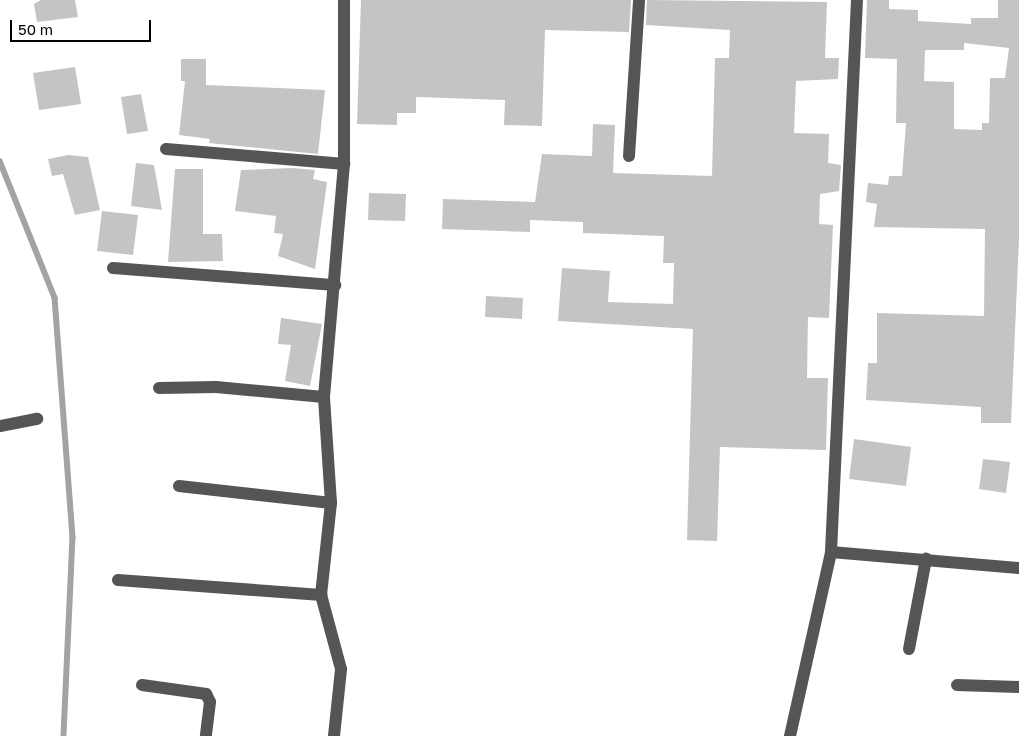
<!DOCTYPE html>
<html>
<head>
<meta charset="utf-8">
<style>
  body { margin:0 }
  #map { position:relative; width:1019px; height:736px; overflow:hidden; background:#fff; font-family:"Golos Text",sans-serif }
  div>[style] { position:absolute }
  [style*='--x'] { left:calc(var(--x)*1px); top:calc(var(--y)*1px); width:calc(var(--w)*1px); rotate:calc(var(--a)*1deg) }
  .stream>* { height:5.5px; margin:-2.75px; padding:0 2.75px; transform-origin:2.75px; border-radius:2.75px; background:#a3a3a3 }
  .building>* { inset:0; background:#c4c4c4 }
  .minor>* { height:12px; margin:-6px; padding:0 6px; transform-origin:6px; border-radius:6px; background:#555 }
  span { translate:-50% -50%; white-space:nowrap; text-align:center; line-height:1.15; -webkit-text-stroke:5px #fff; paint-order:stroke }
  .scale { position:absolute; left:10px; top:20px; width:141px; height:22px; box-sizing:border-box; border:2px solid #000; border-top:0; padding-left:6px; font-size:15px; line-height:18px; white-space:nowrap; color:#000; -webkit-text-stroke:4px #fff; paint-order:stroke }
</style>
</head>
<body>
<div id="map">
  <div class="stream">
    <i style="--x:0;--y:161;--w:148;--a:68.1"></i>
    <i style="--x:55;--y:298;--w:240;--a:85.7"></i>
    <i style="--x:73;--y:537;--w:199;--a:92.6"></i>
  </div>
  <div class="building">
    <i style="clip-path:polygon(41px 0,75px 0,78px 17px,37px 22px,34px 4px)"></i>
    <i style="clip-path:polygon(361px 0,631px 0,629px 32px,545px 30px,542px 126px,504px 125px,505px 100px,416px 97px,416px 113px,397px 113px,397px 125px,357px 124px)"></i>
    <i style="clip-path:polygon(647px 0,827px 2px,825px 58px,839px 58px,838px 79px,796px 81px,794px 133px,829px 134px,828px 163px,841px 165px,839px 191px,820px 194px,819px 224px,833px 225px,829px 318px,808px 317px,807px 378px,828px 378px,826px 450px,720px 447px,717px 541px,687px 540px,693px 329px,558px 321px,562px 268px,610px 271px,608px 302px,673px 304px,674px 263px,663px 263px,664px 236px,583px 233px,583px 222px,530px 220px,530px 232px,442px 229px,443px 199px,535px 202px,542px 154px,592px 156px,593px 124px,615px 125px,613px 173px,712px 176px,715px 58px,729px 58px,730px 30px,646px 25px)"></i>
    <i style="clip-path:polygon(evenodd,867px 0,889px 0,889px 9px,918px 10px,918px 21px,971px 24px,971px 18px,998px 18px,998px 0,1019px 0,1019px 239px,1011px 423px,981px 423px,981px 407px,866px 400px,868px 363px,877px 363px,877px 313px,984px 316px,985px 229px,874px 227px,877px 204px,866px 202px,868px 183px,888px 185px,889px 176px,902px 176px,906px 123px,896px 123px,897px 59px,865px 58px,867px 0,964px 43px,1009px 48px,1005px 78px,990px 78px,989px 123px,982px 123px,982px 130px,954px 129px,954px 82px,924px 81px,925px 50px,964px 50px,964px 43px)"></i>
    <i style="clip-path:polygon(181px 59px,206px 59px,206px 85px,325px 90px,318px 154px,209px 143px,210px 139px,179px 135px,185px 81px,181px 81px)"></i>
    <i style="clip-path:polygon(75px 67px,81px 104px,39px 110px,33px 73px)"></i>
    <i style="clip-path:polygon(141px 94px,148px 131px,127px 134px,121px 97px)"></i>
    <i style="clip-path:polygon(68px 155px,88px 157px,100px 210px,75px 215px,63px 174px,52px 176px,48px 159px)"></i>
    <i style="clip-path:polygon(136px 163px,154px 165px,162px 210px,131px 206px)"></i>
    <i style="clip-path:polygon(292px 168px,315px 170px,313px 179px,327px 182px,315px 269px,278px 256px,283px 234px,274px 233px,276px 216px,235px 211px,241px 170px)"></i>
    <i style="clip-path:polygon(175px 169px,203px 169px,203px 234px,222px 234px,223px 261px,168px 262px)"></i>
    <i style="clip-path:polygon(369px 193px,406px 194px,405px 221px,368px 220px)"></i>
    <i style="clip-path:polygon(102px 211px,138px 215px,133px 255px,97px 251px)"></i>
    <i style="clip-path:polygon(486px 296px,523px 298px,522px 319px,485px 317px)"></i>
    <i style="clip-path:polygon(281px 318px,322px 324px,310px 386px,285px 381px,291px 345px,278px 344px)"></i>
    <i style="clip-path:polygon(854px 439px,911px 447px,906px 486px,849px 479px)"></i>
    <i style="clip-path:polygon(983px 459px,1010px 462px,1006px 493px,979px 489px)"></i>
  </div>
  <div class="minor">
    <i style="--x:857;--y:0;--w:553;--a:92.7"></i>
    <i style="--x:831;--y:552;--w:189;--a:4.9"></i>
    <i style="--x:166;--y:149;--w:179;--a:4.8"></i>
    <i style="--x:629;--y:156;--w:156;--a:-86.3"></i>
    <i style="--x:113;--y:268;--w:223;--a:4.4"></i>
    <i style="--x:159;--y:388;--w:57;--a:-1"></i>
    <i style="--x:216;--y:387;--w:108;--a:5.3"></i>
    <i style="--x:0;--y:426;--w:38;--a:-11"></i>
    <i style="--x:179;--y:486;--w:153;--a:6.4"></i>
    <i style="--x:118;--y:580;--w:204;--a:4.2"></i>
    <i style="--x:909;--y:649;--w:92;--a:-79.3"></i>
    <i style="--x:142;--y:685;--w:65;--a:8"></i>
    <i style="--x:206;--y:694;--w:9;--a:63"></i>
    <i style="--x:210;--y:702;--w:34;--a:97"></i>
    <i style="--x:957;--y:685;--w:62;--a:1.8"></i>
    <i style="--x:334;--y:736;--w:67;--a:-84"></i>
    <i style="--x:341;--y:669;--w:77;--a:-105.1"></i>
    <i style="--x:321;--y:595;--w:93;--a:-83.8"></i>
    <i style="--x:331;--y:503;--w:106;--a:-93.8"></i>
    <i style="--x:324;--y:397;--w:234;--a:-85.1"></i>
    <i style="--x:344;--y:164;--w:164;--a:-90"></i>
    <i style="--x:790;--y:736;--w:189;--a:-77.4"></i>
  </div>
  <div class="scale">50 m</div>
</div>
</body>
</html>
